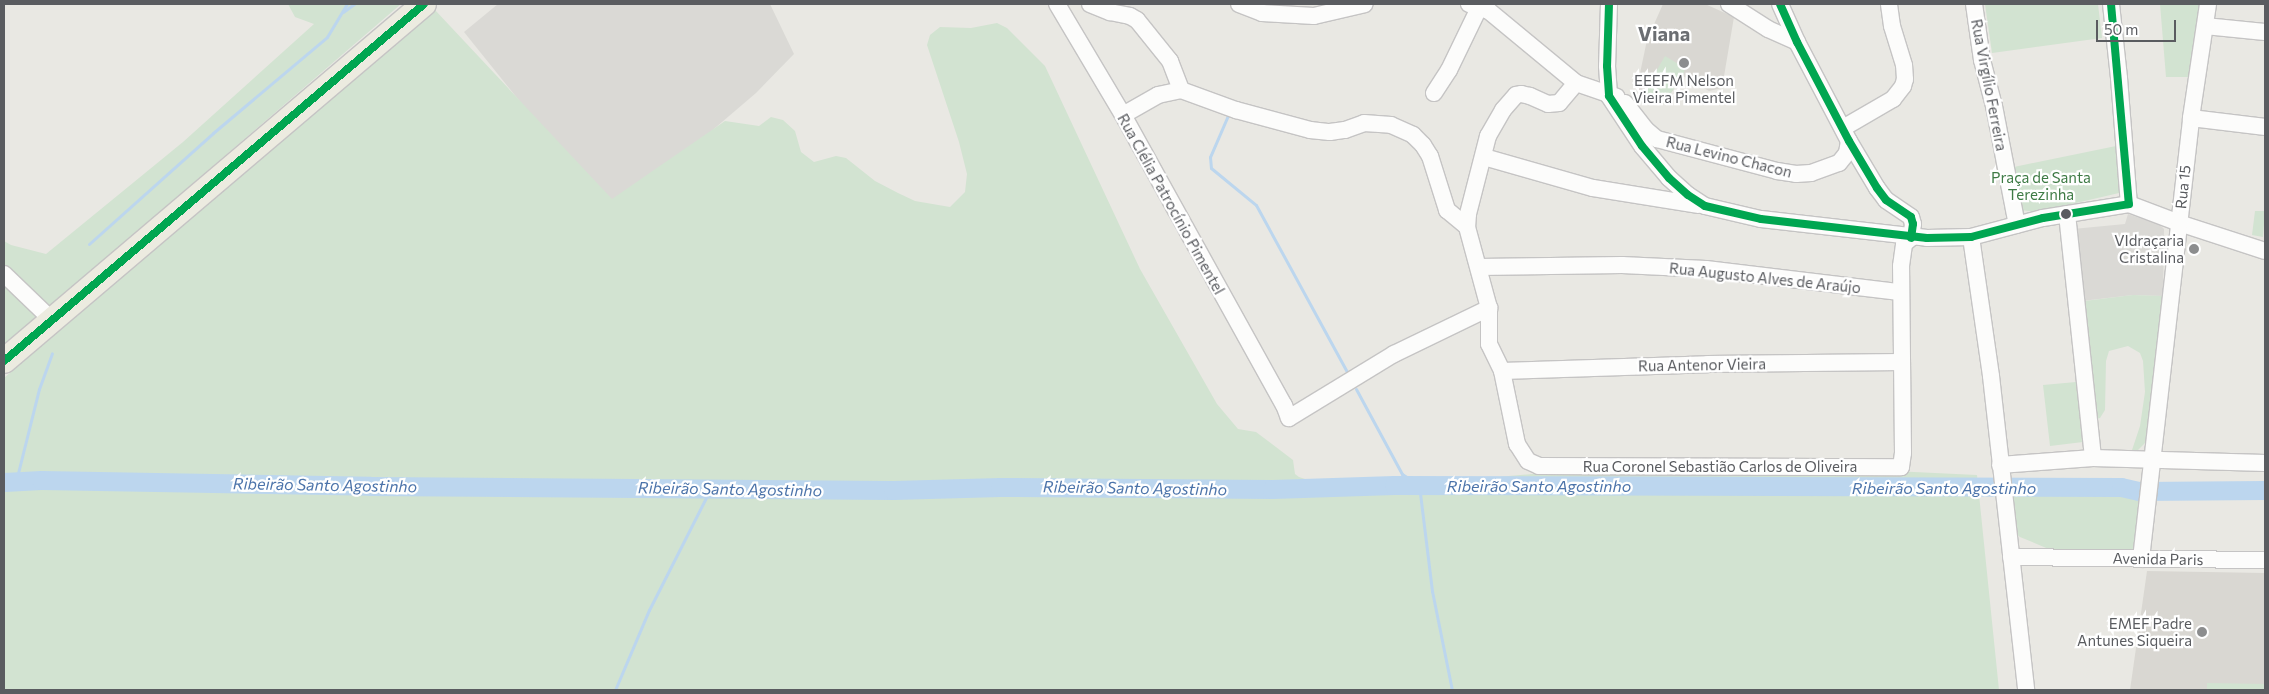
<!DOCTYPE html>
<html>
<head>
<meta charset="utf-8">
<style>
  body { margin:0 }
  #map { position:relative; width:2269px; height:694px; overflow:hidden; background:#e9e8e3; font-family:Commissioner,sans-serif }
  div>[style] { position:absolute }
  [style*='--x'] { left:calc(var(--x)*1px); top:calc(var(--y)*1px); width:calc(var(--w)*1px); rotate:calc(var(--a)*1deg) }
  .industrial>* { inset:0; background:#dad9d5 }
  .education>* { inset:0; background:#d9d7d2 }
  .green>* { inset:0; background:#d2e3d1 }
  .stream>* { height:3px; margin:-1.5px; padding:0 1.5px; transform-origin:1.5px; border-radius:1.5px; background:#bcd6ee }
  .river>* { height:19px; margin:-9.5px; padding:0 9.5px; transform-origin:9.5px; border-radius:9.5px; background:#bcd6ee }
  .roads { filter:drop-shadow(1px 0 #c5c4c4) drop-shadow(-1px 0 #c5c4c4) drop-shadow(0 1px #c5c4c4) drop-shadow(0 -1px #c5c4c4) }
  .minor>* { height:16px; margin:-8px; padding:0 8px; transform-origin:8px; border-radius:8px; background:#fcfcfb }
  .highway>* { height:24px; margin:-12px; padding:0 12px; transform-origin:12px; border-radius:12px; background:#ecebe0 }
  .bus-1>* { height:8px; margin:-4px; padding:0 4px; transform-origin:4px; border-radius:4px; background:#00a651 }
  .dots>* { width:14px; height:14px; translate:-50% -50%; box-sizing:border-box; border:2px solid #fff; border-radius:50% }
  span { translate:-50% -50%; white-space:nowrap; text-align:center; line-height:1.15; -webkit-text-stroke:4.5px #fff; paint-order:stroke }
  .poi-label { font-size:15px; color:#5a5c60 }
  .right { translate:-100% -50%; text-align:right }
  .street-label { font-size:15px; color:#5a5c60 }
  .park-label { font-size:15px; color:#3e7b45 }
  .water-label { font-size:16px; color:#4c74aa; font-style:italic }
  .district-label { font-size:20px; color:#6b6e72; font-weight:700 }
  .frame { position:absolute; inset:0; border:5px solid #5a5c60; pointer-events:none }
  .scale { position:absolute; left:2096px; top:20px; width:80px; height:22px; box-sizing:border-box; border:2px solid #5a5c60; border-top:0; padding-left:6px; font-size:15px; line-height:18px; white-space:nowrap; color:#5a5c60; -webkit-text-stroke:4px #fff; paint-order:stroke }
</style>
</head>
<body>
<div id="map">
  <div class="industrial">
    <i style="clip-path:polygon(498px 4px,770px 4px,794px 54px,756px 93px,612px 216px,464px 32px)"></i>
    <i style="clip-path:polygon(2128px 214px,2160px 225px,2164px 229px,2163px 296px,2133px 295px,2082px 301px,2073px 229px,2125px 224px)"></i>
  </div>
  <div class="education">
    <i style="clip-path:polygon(1663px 4px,1705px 4px,1734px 17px,1722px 88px,1709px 91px,1683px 76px,1663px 104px,1643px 94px,1638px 94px,1639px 78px,1647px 40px)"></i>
    <i style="clip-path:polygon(2147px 571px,2265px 573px,2265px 690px,2130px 690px)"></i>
  </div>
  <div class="green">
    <i style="clip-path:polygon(288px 4px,401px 4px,4px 346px,4px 241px,11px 245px,46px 254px,183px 142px,314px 24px,295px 17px)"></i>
    <i style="clip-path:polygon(1985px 4px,2098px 4px,2102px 38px,1992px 53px)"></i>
    <i style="clip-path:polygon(2160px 4px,2202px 4px,2191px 77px,2166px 77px)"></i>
    <i style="clip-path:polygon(435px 10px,612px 199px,725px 121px,759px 126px,771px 117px,783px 120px,795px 131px,801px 152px,814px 162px,836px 156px,846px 158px,875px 181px,898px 193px,915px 201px,950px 207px,965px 192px,967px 174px,959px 142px,927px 45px,930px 35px,940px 27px,971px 28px,997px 23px,1007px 28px,1045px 66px,1140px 269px,1217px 404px,1238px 429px,1256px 432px,1293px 460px,1295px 474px,1299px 477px,1323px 485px,1416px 484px,1533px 474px,1809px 467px,1977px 475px,1999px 690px,4px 690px,4px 378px)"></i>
    <i style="clip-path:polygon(1665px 56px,1685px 68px,1683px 76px,1663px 104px,1643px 94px)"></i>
    <i style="clip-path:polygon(2116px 146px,2122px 182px,2119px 193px,2037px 212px,2021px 210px,2009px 168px)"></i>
    <i style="clip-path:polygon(2255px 211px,2265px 211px,2263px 237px,2252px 235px)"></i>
    <i style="clip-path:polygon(2133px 295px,2163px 296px,2148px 429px,2145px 443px,2138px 450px,2132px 450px,2140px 426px,2145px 392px,2143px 361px,2140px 353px,2128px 346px,2109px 351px,2106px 361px,2105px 410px,2100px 418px,2089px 421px,2076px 302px)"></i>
    <i style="clip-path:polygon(2076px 382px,2083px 442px,2050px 446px,2043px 385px)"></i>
    <i style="clip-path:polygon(2006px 487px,2121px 487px,2144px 490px,2132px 554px,2051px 550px,2020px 537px,2016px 534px)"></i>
    <i style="clip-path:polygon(2207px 683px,2265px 684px,2265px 690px,2207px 690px)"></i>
  </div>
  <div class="stream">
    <i style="--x:343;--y:12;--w:14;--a:-36"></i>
    <i style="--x:1229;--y:113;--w:48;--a:113.4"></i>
    <i style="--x:1210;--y:157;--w:11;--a:85"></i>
    <i style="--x:1211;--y:168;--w:58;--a:39.4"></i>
    <i style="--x:1256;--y:205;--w:192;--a:61.4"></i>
    <i style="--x:89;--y:244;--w:166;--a:-41.8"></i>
    <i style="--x:213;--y:133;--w:149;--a:-40.1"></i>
    <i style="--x:327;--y:37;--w:39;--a:-59"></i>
    <i style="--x:1356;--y:389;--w:97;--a:61.6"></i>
    <i style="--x:1402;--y:474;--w:20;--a:33"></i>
    <i style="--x:1419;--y:485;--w:107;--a:83"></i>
    <i style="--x:1432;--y:591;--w:101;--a:78.6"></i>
    <i style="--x:16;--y:481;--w:95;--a:-76"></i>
    <i style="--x:39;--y:389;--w:38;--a:-70"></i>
    <i style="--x:615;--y:690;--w:87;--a:-67"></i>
    <i style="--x:649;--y:610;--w:137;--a:-63.1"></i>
  </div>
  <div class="river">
    <i style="--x:4;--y:482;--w:37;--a:-3"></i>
    <i style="--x:41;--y:480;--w:329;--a:1"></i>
    <i style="--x:370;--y:486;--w:523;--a:0.44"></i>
    <i style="--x:893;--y:490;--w:107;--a:-1.6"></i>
    <i style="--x:1000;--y:487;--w:272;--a:0.4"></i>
    <i style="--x:1272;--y:489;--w:122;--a:-1.9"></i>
    <i style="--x:1394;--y:485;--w:727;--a:0.16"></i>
    <i style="--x:2121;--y:487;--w:18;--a:13"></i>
    <i style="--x:2139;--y:491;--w:126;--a:-0.5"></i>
  </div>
  <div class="roads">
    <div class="minor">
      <i style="--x:1057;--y:4;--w:129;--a:59.3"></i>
      <i style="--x:1123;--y:115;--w:332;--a:61"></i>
      <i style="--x:1284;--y:405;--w:14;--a:69"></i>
      <i style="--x:1289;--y:418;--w:123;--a:-31.4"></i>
      <i style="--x:1394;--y:354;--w:106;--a:-25.8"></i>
      <i style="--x:1090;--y:4;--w:22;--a:22"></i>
      <i style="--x:1110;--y:12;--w:20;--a:11"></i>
      <i style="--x:1130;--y:16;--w:8;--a:30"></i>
      <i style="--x:1137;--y:20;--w:53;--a:51.2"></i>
      <i style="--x:1170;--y:61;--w:31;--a:69"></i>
      <i style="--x:1239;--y:4;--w:25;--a:21"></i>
      <i style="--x:1262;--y:13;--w:52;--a:3.3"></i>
      <i style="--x:1314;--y:16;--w:52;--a:-13.2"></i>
      <i style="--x:1469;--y:4;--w:21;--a:19"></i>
      <i style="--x:1489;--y:11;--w:113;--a:39.6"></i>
      <i style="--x:1576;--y:83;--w:43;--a:18.9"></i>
      <i style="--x:1609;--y:4;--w:62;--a:91.8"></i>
      <i style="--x:1607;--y:66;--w:30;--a:86"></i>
      <i style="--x:1609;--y:96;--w:60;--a:56.6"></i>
      <i style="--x:1642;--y:146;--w:42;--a:49.8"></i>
      <i style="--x:1669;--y:178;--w:25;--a:42"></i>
      <i style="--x:1688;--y:195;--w:20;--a:33"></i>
      <i style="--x:1705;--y:206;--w:57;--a:13.1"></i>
      <i style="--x:1761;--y:219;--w:167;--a:6.5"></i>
      <i style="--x:1927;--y:238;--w:44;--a:-1.3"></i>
      <i style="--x:1971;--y:237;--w:74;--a:-14.8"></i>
      <i style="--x:2043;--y:218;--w:87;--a:-9.2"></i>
      <i style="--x:1729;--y:4;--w:46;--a:32.7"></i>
      <i style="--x:1768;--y:29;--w:32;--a:24"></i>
      <i style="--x:1780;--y:4;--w:42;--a:65.9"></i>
      <i style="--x:1797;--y:42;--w:112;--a:62.3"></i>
      <i style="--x:1849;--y:141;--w:55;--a:59.2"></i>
      <i style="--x:1877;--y:188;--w:15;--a:53"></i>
      <i style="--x:1886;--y:200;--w:30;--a:34"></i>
      <i style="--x:1911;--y:217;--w:7;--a:74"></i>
      <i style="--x:1913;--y:224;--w:14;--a:98"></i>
      <i style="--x:1974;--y:4;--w:57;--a:81.9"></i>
      <i style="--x:1982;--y:60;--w:48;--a:75.4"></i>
      <i style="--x:1994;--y:106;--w:121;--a:79.1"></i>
      <i style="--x:2111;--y:4;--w:74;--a:83.8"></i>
      <i style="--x:2119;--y:78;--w:126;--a:85.5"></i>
      <i style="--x:2205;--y:26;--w:60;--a:5.7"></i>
      <i style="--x:1576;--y:83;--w:26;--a:130"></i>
      <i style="--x:1559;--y:103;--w:11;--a:175"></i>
      <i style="--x:1548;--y:104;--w:20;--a:-156"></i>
      <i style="--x:1530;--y:96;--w:9;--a:-167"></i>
      <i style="--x:1521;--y:94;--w:5;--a:169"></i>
      <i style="--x:1516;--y:95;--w:20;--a:131"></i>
      <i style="--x:1503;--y:110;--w:30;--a:120"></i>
      <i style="--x:1488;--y:136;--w:81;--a:104.4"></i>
      <i style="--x:1468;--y:214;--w:13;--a:94"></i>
      <i style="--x:1467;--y:227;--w:84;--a:74.8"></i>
      <i style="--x:1489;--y:308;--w:36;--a:90"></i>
      <i style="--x:1489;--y:344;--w:30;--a:64"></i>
      <i style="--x:1502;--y:371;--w:75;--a:78.4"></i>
      <i style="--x:1517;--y:444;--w:20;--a:57"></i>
      <i style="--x:1528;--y:461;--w:12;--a:24"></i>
      <i style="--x:1539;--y:466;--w:362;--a:0.2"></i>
      <i style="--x:1901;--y:467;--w:14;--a:-82"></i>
      <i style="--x:1903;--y:453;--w:187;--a:-90.6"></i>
      <i style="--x:1901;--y:266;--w:22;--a:-82"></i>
      <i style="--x:1904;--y:244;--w:9;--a:-41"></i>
      <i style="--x:1434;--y:93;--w:27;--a:-57"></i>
      <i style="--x:1449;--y:70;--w:71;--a:-64.2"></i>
      <i style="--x:1625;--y:103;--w:33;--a:52"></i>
      <i style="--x:1645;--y:129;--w:16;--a:40"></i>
      <i style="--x:1657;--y:139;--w:124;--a:14.9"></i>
      <i style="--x:1777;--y:171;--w:19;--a:9"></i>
      <i style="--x:1796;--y:174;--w:15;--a:-4"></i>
      <i style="--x:1811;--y:173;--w:30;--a:-20"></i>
      <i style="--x:1839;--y:163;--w:13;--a:-51"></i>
      <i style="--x:1847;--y:153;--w:12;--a:-81"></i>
      <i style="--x:1123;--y:115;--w:40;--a:-29.7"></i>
      <i style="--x:1158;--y:95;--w:24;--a:-12"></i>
      <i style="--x:1181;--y:90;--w:59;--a:20"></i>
      <i style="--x:1236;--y:110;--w:77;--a:15.1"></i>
      <i style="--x:1310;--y:130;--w:20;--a:6"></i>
      <i style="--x:1330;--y:132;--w:15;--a:-8"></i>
      <i style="--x:1345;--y:130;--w:20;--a:-20"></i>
      <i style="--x:1364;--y:123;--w:27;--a:4"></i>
      <i style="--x:1391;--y:125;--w:24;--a:24"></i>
      <i style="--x:1413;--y:135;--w:14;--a:45"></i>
      <i style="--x:1423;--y:145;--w:13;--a:58"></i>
      <i style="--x:1430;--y:156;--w:57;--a:72.5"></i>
      <i style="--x:1447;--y:210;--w:26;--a:40"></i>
      <i style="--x:2191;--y:118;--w:75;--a:6.9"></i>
      <i style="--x:1843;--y:128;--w:58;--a:-30.1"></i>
      <i style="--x:1893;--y:99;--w:16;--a:-52"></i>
      <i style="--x:1903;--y:86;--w:7;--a:-74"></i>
      <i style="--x:1905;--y:79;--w:14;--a:-94"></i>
      <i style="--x:1904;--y:65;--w:41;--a:-107.1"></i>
      <i style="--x:1892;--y:26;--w:22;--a:-98"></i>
      <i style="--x:1484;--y:157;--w:113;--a:15.9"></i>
      <i style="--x:1593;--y:188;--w:106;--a:9.2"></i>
      <i style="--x:2129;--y:204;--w:53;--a:20.8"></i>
      <i style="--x:2179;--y:223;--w:90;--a:18"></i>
      <i style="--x:2067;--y:214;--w:245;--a:83.9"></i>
      <i style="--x:1971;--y:237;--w:140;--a:81.8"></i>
      <i style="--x:1991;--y:376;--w:316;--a:83.6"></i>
      <i style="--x:1479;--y:267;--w:143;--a:-0.8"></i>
      <i style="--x:1622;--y:265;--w:84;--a:2.7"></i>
      <i style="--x:1706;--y:269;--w:195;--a:6.8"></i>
      <i style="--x:4;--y:274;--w:66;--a:43.8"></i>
      <i style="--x:1502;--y:371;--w:206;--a:-1.9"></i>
      <i style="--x:1708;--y:364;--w:194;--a:-0.6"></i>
      <i style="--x:2000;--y:465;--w:93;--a:-4.3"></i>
      <i style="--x:2093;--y:458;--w:172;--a:1.7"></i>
      <i style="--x:2011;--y:557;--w:254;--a:0.7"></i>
      <i style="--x:2141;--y:559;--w:444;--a:-83.5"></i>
      <i style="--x:2191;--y:118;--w:115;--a:-81.5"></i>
    </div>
    <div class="highway">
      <i style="--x:4;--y:361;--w:551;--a:-40.36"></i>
    </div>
  </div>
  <div class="bus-1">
    <i style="--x:1609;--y:4;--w:62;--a:91.8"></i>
    <i style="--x:1607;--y:66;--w:30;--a:86"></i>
    <i style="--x:1609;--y:96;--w:60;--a:56.6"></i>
    <i style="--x:1642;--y:146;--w:42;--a:49.8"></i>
    <i style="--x:1669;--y:178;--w:25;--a:42"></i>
    <i style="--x:1688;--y:195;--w:20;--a:33"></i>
    <i style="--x:1705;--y:206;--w:57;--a:13.1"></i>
    <i style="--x:1761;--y:219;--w:167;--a:6.5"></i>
    <i style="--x:1927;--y:238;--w:44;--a:-1.3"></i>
    <i style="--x:1971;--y:237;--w:74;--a:-14.8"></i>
    <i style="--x:2043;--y:218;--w:87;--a:-9.2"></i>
    <i style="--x:1780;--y:4;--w:42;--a:65.9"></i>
    <i style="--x:1797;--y:42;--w:112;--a:62.3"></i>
    <i style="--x:1849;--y:141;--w:55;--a:59.2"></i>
    <i style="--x:1877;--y:188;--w:15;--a:53"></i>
    <i style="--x:1886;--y:200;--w:30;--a:34"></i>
    <i style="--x:1911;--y:217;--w:7;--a:74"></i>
    <i style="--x:1913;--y:224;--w:14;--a:98"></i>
    <i style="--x:2111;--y:4;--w:201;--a:84.9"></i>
    <i style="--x:4;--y:361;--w:551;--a:-40.36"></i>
  </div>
  <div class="dots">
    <i style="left:1684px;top:63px;background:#8c8d8e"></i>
    <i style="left:2066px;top:214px;background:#5a5c60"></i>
    <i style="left:2194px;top:249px;background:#8c8d8e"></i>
    <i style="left:2202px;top:632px;background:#8c8d8e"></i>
  </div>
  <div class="poi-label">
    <span style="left:1684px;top:89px">EEEFM Nelson<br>Vieira Pimentel</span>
    <span class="right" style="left:2184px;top:249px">VIdraçaria<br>Cristalina</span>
    <span class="right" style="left:2192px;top:632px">EMEF Padre<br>Antunes Siqueira</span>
  </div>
  <div class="street-label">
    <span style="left:1989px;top:85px;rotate:79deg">Rua Virgílio Ferreira</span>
    <span style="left:1729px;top:157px;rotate:14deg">Rua Levino Chacon</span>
    <span style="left:2183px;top:187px;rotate:-84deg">Rua 15</span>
    <span style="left:1171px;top:204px;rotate:61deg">Rua Clélia Patrocínio Pimentel</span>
    <span style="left:1765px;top:278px;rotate:6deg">Rua Augusto Alves de Araújo</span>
    <span style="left:1702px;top:365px;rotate:-1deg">Rua Antenor Vieira</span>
    <span style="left:1720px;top:467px">Rua Coronel Sebastião Carlos de Oliveira</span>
    <span style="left:2158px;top:559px;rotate:1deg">Avenida Paris</span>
  </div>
  <div class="park-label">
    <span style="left:2041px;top:186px">Praça de Santa<br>Terezinha</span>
  </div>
  <div class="water-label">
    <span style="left:325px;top:485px;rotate:1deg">Ribeirão Santo Agostinho</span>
    <span style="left:1539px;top:486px">Ribeirão Santo Agostinho</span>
    <span style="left:1135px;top:488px;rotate:1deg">Ribeirão Santo Agostinho</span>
    <span style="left:1944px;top:488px">Ribeirão Santo Agostinho</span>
    <span style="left:730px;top:489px;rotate:1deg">Ribeirão Santo Agostinho</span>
  </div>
  <div class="district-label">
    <span style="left:1664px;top:33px">Viana</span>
  </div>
  <div class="frame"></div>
  <div class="scale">50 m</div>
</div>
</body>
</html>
